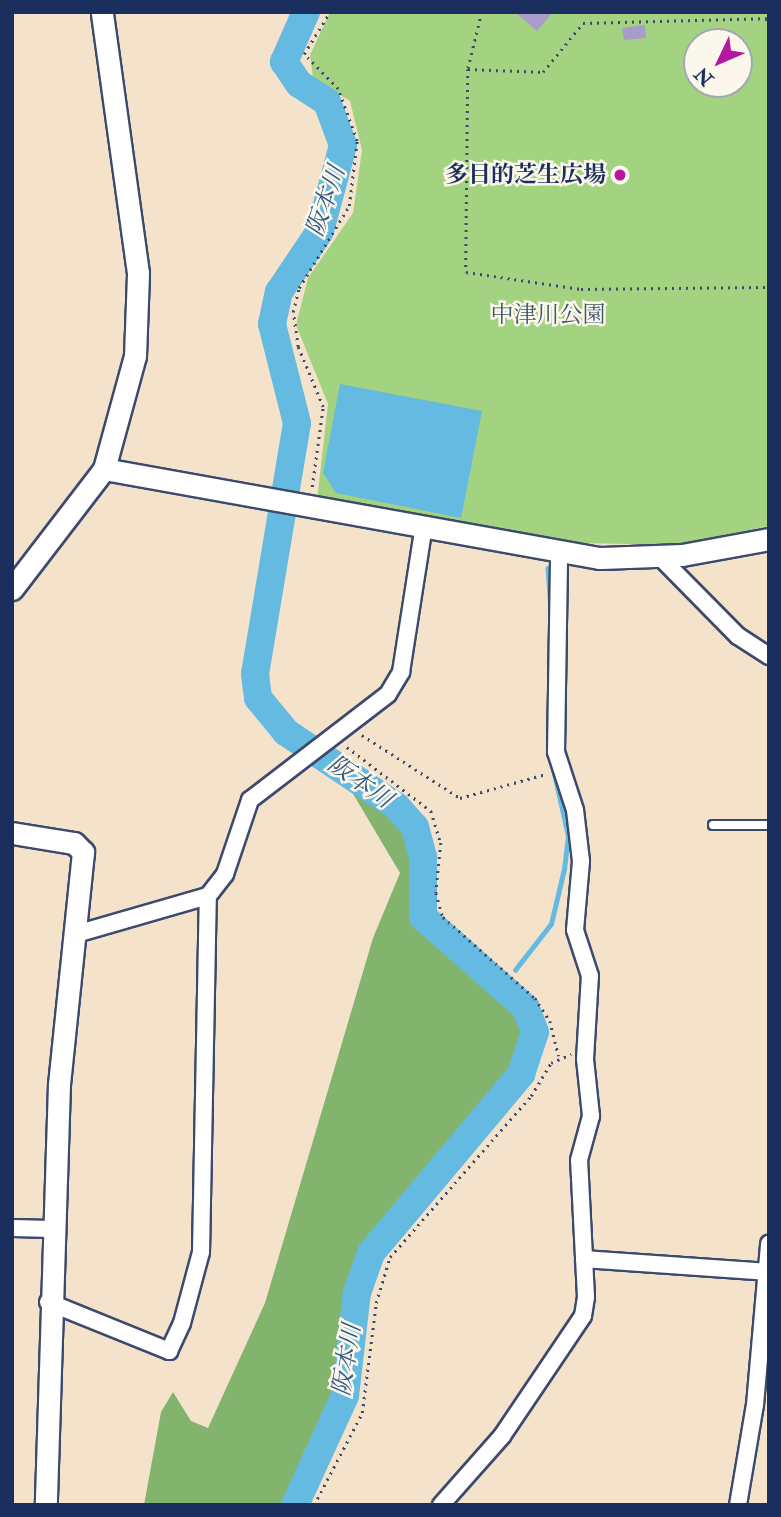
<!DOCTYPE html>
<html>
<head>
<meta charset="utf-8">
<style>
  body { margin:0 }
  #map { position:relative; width:781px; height:1517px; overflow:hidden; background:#f4e3ca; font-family:"IM FELL Double Pica","Noto Serif JP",serif }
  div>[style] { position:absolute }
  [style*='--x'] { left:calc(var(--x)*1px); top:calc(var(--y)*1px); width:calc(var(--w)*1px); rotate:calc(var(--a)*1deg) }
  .green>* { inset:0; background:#a3d280 }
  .forest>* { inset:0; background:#82b46e }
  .water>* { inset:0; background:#64bae1 }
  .stream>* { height:4.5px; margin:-2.25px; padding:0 2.25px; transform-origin:2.25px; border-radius:2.25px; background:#64bae1 }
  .river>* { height:28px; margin:-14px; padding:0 14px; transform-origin:14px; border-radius:14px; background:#64bae1 }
  .building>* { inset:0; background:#aa9cc9 }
  .path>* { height:2.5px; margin-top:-1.25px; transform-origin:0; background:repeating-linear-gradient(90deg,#3c4a6e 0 2px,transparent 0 7px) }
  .roads { filter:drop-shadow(2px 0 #3c4a6e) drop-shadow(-2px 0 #3c4a6e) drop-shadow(0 2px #3c4a6e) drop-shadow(0 -2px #3c4a6e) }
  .service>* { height:8px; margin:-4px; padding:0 4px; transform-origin:4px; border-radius:4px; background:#fff }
  .minor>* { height:16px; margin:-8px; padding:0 8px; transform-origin:8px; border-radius:8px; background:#fff }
  .tertiary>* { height:21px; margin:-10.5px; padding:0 10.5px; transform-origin:10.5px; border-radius:10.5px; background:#fff }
  .dots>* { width:19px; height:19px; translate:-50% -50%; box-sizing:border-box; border:4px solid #fbf7ec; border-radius:50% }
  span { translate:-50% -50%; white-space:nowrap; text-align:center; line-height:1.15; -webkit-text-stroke:5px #fbf7ec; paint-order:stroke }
  .poi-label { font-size:23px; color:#1b2f5e; font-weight:700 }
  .right { translate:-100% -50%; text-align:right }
  .park-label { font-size:23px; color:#3d5866 }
  .water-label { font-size:24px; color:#315985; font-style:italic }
  .frame { position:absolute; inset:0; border:14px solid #1b2f5e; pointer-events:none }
  .north { position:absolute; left:683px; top:28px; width:70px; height:70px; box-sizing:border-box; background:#fbf7ec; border:2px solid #a1a7b3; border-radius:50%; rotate:226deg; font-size:19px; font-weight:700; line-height:28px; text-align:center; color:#1b2f5e }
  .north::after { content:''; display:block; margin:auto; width:24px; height:32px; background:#b5179e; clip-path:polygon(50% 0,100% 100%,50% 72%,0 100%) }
</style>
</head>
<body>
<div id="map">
  <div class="green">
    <i style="clip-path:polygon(evenodd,330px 12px,769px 12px,769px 526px,675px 545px,579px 543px,317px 500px,328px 404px,296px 325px,308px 278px,353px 213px,362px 150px,350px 101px,313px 78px,310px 55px,330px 12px,697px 42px,739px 42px,739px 84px,697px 84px,697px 42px)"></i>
  </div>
  <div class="forest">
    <i style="clip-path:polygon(349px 787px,381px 808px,417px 846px,415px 918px,520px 1019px,521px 1067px,373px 1238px,358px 1264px,341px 1385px,287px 1505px,144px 1505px,161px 1412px,173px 1392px,191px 1421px,208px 1428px,265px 1303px,373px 938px,400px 873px)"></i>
  </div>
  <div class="water">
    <i style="clip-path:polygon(340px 384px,482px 411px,461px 518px,336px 493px,323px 473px)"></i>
  </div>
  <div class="stream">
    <i style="--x:548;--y:568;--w:41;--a:85.8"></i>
    <i style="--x:548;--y:738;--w:19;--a:-87"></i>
    <i style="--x:515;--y:970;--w:58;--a:-52"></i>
    <i style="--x:551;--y:924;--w:57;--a:-76.7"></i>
    <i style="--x:564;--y:869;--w:33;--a:-83"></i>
    <i style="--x:568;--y:836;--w:87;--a:-102.6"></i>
    <i style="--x:506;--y:989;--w:7;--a:-63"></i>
  </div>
  <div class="river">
    <i style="--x:295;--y:1505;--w:120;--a:-65.4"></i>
    <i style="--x:345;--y:1396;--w:104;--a:-83.4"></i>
    <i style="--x:357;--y:1293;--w:42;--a:-70.7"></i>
    <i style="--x:371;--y:1253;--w:234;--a:-50"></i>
    <i style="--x:521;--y:1074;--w:44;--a:-71.6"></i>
    <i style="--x:535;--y:1032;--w:26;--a:-111"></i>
    <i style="--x:526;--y:1008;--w:137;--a:-138.5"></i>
    <i style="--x:423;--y:917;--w:60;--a:-90"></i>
    <i style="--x:423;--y:857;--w:31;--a:-105"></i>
    <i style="--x:415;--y:827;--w:28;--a:-132"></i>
    <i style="--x:396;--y:806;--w:133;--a:-146.1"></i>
    <i style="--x:286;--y:732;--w:44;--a:-129.5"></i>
    <i style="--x:258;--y:698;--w:24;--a:-97"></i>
    <i style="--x:255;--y:674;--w:254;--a:-80.5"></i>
    <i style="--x:297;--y:423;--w:102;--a:-104.2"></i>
    <i style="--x:272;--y:324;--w:33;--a:-78"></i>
    <i style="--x:279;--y:292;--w:73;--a:-56.1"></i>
    <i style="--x:320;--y:231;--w:89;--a:-75"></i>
    <i style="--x:343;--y:145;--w:46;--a:-110.4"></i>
    <i style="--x:327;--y:102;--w:33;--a:-147"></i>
    <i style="--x:299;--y:84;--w:27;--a:-124"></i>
    <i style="--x:284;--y:62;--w:55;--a:-66.3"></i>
  </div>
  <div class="building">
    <i style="clip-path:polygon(515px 12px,553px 12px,537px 31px)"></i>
    <i style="clip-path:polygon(645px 25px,646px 38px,624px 40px,622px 28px)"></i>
  </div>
  <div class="path">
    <i style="--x:482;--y:12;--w:59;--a:103.8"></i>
    <i style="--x:468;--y:69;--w:75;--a:2.3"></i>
    <i style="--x:543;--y:72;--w:63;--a:-50.8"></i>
    <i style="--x:583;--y:23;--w:186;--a:-1.5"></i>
    <i style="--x:468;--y:69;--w:203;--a:90.6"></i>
    <i style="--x:466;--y:272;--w:116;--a:8.4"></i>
    <i style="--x:581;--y:289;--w:188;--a:-0.6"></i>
    <i style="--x:312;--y:487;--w:81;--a:-82.2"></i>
    <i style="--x:323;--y:407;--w:65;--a:-112.6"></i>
    <i style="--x:298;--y:347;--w:35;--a:-98"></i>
    <i style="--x:293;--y:312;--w:25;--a:-76"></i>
    <i style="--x:299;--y:288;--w:96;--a:-58.6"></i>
    <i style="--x:349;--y:206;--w:65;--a:-83"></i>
    <i style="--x:357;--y:141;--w:55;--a:-110.1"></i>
    <i style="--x:338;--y:89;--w:49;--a:-134.2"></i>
    <i style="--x:304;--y:54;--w:49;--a:-58.2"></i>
    <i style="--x:362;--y:735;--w:117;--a:32.7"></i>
    <i style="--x:460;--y:798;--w:89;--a:-15.6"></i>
    <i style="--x:347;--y:747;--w:106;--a:37.3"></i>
    <i style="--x:431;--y:811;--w:34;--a:73"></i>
    <i style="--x:441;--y:843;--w:50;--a:95.7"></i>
    <i style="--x:436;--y:893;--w:25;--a:74"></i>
    <i style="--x:443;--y:917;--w:123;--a:41.4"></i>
    <i style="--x:535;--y:998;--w:27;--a:57"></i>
    <i style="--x:550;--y:1021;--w:36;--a:76"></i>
    <i style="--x:314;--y:1505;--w:104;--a:-62.4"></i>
    <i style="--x:362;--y:1413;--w:111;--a:-82.7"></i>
    <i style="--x:376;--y:1303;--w:48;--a:-73.1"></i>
    <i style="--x:390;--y:1257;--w:214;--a:-48.8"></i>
    <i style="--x:531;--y:1096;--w:39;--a:-59"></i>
    <i style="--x:551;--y:1063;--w:22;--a:-24"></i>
  </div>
  <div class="roads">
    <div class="service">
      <i style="--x:713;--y:825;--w:56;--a:0"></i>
    </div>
    <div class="minor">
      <i style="--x:660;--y:557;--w:111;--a:45.4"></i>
      <i style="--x:738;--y:636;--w:37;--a:33"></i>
      <i style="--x:76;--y:934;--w:137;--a:-16.1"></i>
      <i style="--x:208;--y:896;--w:28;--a:-52"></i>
      <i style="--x:225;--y:874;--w:78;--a:-71.3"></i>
      <i style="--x:250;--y:800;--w:174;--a:-37.5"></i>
      <i style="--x:388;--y:694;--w:26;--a:-59"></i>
      <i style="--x:401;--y:672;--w:143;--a:-81.1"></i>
      <i style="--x:12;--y:1228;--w:40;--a:1.4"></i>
      <i style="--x:584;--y:1259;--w:185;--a:4"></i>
      <i style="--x:48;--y:1302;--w:131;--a:22"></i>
      <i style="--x:169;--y:1351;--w:31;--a:-65"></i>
      <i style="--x:182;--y:1323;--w:73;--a:-75"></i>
      <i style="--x:201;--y:1252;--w:356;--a:-88.9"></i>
      <i style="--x:441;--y:1505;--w:92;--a:-48.5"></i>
      <i style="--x:502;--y:1436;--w:145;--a:-56"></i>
      <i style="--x:583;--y:1316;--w:19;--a:-81"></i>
      <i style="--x:586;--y:1297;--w:137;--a:-92.9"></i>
      <i style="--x:579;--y:1160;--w:46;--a:-74.7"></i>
      <i style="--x:591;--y:1116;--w:57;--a:-96"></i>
      <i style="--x:585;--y:1059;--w:83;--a:-86.6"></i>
      <i style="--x:590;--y:976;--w:48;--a:-108.1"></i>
      <i style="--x:575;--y:930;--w:69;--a:-85"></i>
      <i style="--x:581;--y:861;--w:51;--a:-96.7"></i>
      <i style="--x:575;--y:810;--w:61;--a:-108.1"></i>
      <i style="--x:556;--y:752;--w:199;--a:-89.1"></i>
      <i style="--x:738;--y:1505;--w:101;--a:-80.4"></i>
      <i style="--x:755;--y:1405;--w:162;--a:-85"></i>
    </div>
    <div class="tertiary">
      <i style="--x:104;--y:469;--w:503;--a:10.19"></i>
      <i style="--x:599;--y:558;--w:83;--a:-2.1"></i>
      <i style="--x:682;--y:555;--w:88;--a:-10.4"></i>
      <i style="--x:12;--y:589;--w:151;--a:-52.5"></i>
      <i style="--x:104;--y:469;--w:117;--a:-74.7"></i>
      <i style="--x:135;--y:356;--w:83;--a:-87.9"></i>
      <i style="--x:138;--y:273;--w:263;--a:-97.9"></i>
      <i style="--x:12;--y:833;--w:63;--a:9.2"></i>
      <i style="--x:74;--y:843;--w:13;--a:45"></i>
      <i style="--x:83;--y:852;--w:233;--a:95.9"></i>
      <i style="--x:59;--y:1084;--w:421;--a:91.8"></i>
    </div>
  </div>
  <div class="dots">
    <i style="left:620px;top:175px;background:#b5179e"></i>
  </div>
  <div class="poi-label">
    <span class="right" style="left:606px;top:175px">多目的芝生広場</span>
  </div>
  <div class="park-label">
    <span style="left:548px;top:315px">中津川公園</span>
  </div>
  <div class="water-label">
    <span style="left:326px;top:201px;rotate:-71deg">阪本川</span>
    <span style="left:360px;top:782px;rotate:35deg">阪本川</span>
    <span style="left:347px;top:1360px;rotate:-81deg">阪本川</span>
  </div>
  <div class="frame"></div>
  <div class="north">N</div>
</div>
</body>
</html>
